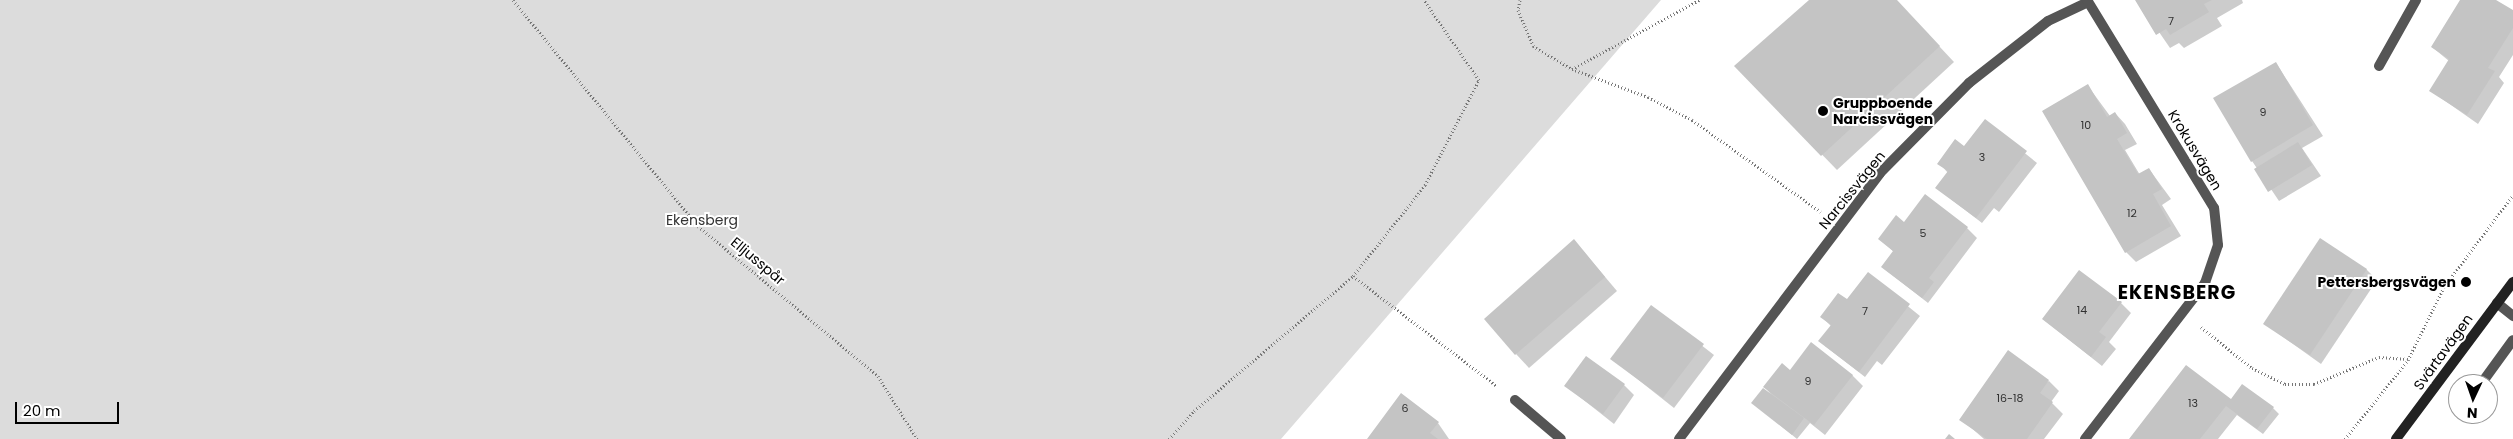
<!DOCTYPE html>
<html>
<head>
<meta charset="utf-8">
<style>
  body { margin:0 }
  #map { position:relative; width:2513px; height:439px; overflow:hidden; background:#fff; font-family:Poppins,sans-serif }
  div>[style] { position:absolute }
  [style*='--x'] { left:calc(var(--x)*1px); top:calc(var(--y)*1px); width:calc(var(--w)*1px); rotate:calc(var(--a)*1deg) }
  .green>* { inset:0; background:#dcdcdc }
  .shadow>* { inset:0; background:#0003 }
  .building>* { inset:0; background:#c4c4c4 }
  .path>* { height:3px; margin-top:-1.5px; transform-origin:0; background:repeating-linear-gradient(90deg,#777 0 1px,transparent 0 3.5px) }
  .street>* { height:10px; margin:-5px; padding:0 5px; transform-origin:5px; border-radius:5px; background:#555 }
  .secondary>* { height:10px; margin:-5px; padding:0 5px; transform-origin:5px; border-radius:5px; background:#222 }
  .dots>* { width:14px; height:14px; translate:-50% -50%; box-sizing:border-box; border:2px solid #fff; border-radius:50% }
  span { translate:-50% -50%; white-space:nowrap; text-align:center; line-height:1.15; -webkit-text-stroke:4px #fff; paint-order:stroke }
  .number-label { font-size:11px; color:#313131 }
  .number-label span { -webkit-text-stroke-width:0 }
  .poi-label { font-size:14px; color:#000; font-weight:700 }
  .left { translate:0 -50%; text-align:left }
  .right { translate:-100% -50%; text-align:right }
  .street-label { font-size:14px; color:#000 }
  .park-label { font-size:14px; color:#333 }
  .district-label { font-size:19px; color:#000; font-weight:700; letter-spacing:1px }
  .north { position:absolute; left:2448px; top:374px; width:50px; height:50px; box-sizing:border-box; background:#fff; border:1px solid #999; border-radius:50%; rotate:183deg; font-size:14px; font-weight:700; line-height:20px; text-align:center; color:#000 }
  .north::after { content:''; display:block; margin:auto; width:18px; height:22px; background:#000; clip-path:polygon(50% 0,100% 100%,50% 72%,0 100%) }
  .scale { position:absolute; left:15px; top:402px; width:104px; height:22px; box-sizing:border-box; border:2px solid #000; border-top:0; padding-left:6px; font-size:15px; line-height:18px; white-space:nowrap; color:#000; -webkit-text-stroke:4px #fff; paint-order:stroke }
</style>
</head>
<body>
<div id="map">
  <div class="green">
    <i style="clip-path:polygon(0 0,1661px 0,1281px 439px,0 439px)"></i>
  </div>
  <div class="shadow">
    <i style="clip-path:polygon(1811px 0,1896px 0,1954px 62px,1837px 170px,1736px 66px)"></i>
    <i style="clip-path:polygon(2137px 0,2242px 0,2243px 3px,2217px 18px,2222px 26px,2184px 48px,2179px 43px,2170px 48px)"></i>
    <i style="clip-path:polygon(2462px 0,2494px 0,2513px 12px,2513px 55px,2499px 77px,2504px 83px,2478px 124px,2431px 91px,2449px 61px,2432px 47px)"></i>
    <i style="clip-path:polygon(2276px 63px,2323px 136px,2302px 148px,2321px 176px,2279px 201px,2252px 161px)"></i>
    <i style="clip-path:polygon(2088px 86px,2110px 116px,2115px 113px,2125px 124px,2137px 144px,2125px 150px,2140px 175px,2149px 169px,2171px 199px,2162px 205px,2181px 236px,2136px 262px,2126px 252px)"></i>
    <i style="clip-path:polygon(1985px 121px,2037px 163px,1999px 212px,1994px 208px,1982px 223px,1943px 193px,1948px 173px,1939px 163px,1964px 148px)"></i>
    <i style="clip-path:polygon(1905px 223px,1967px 228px,1977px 238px,1928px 303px,1882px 267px,1894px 252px,1880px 239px)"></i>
    <i style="clip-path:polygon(1574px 240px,1617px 291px,1529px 368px,1516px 354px)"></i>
    <i style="clip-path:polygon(2366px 269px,2377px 280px,2321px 364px,2265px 324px)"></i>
    <i style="clip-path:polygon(1868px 274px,1920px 316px,1882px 365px,1877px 361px,1865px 377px,1825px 346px,1831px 326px,1822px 317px,1847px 301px)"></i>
    <i style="clip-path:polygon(2121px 303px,2131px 313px,2109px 342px,2116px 349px,2102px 366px,2043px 319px)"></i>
    <i style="clip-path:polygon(1651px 306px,1714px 355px,1674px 408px,1612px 359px)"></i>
    <i style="clip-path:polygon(1790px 371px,1852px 375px,1863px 386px,1825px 435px,1810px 423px,1797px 439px,1753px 403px,1773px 397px,1765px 387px)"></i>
    <i style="clip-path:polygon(2049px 381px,2059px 391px,2051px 402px,2063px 414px,2044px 439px,1984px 439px,1961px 419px)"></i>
    <i style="clip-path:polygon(1624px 385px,1634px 395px,1614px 424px,1566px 386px)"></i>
    <i style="clip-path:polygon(2231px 401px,2273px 408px,2279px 414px,2263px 434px,2237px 415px,2218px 439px,2131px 439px)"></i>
    <i style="clip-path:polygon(1438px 423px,1449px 439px,1368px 439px)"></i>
  </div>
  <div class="building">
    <i style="clip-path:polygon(1809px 0,1897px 0,1940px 46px,1821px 156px,1734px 66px)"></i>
    <i style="clip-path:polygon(2135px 0,2212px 0,2204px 4px,2209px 12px,2170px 35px,2166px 29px,2156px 35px)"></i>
    <i style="clip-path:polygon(2460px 0,2496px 0,2513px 10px,2513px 28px,2488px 68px,2495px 71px,2467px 115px,2429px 91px,2449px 59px,2431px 47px)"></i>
    <i style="clip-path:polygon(2276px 62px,2313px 125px,2251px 162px,2213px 98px)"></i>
    <i style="clip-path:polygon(2088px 84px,2107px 117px,2115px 112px,2127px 133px,2117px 139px,2138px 174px,2149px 168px,2162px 189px,2153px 194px,2171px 226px,2125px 253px,2042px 111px)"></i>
    <i style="clip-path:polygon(1985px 119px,2027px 151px,1976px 218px,1935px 188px,1948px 171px,1937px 164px,1955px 139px,1964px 146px)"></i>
    <i style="clip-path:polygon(2298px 142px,2312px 165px,2268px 192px,2254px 169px)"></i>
    <i style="clip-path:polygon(1925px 194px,1968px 227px,1929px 278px,1934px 282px,1922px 298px,1881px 267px,1893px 251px,1878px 239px,1896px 215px,1904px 222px)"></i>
    <i style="clip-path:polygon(2320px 238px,2367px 269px,2310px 355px,2263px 324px)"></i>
    <i style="clip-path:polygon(1574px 239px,1605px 277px,1515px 355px,1484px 319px)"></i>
    <i style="clip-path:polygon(2079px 270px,2122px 302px,2099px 332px,2106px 337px,2091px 357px,2042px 319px)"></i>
    <i style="clip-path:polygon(1868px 272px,1910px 304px,1859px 372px,1818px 341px,1831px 325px,1820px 317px,1838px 293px,1847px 299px)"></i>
    <i style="clip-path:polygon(1651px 305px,1704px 344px,1663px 398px,1610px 359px)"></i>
    <i style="clip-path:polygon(1811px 342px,1853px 375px,1814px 425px,1763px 387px,1782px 363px,1790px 370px)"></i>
    <i style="clip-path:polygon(2008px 350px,2049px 380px,2040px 393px,2053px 402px,2027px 439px,1987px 439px,1959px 420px)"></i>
    <i style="clip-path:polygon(1586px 356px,1625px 384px,1603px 414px,1564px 386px)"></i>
    <i style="clip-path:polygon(2186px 365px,2231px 399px,2242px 384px,2274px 407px,2257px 429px,2226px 406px,2200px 439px,2129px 439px)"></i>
    <i style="clip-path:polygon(1763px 388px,1804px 418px,1792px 435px,1751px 403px)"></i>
    <i style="clip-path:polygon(1401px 393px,1439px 422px,1430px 433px,1438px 439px,1367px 439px)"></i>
    <i style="clip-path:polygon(1949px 434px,1955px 439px,1945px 439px)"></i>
  </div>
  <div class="path">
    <i style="--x:513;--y:0;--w:292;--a:50.7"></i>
    <i style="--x:698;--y:226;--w:234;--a:39.8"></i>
    <i style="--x:878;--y:376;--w:74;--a:58.2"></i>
    <i style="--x:1520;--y:0;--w:10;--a:101"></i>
    <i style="--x:1518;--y:10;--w:39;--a:67"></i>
    <i style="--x:1533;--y:46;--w:45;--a:30.5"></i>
    <i style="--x:1572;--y:69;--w:81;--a:20.2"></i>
    <i style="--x:1648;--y:97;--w:50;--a:27.6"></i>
    <i style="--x:1692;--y:120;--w:158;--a:35.5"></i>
    <i style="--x:1572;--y:69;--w:145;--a:-28.5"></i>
    <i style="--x:1353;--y:276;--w:181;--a:37.4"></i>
    <i style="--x:2201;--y:327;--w:65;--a:38.8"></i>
    <i style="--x:2252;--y:368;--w:37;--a:26"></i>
    <i style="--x:2285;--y:384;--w:29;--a:0"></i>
    <i style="--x:2314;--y:384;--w:70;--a:-22.6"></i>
    <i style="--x:2379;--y:357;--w:29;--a:4"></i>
    <i style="--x:1169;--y:439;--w:38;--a:-48"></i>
    <i style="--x:1194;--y:411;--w:209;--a:-40.3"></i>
    <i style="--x:1353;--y:276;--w:116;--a:-51.6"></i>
    <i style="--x:1425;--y:185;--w:118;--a:-62.8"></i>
    <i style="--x:1479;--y:80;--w:97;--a:-124.5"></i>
    <i style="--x:2345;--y:439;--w:101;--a:-51.4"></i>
    <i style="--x:2408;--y:360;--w:81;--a:-63.7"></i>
    <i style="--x:2444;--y:287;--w:115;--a:-53.1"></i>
  </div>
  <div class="street">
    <i style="--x:2379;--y:66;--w:76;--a:-60.7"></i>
    <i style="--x:2497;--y:303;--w:21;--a:39"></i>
    <i style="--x:2481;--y:384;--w:54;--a:-54"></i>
    <i style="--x:1515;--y:400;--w:60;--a:40.3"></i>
    <i style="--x:1679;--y:439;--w:333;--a:-52.9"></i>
    <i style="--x:1880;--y:173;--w:127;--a:-45.3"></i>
    <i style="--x:1969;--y:83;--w:100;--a:-38.1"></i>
    <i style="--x:2048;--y:21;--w:44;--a:-25.4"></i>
    <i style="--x:2085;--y:439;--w:197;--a:-52.4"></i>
    <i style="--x:2205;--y:283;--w:40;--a:-71.1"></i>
    <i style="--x:2218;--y:245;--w:37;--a:-96"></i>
    <i style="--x:2214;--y:208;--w:244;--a:-121.4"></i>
  </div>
  <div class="secondary">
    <i style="--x:2396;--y:439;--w:196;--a:-53.3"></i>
  </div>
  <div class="dots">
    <i style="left:1823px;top:111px;background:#000"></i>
    <i style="left:2466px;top:282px;background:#000"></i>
  </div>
  <div class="number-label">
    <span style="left:2171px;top:21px">7</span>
    <span style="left:2263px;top:112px">9</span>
    <span style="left:2086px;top:125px">10</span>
    <span style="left:1982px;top:157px">3</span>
    <span style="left:2132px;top:213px">12</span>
    <span style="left:1923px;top:233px">5</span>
    <span style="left:2082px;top:310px">14</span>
    <span style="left:1865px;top:311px">7</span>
    <span style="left:1808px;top:381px">9</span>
    <span style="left:2010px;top:398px">16-18</span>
    <span style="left:2193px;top:403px">13</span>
    <span style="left:1405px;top:408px">6</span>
  </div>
  <div class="poi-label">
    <span class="left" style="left:1833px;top:111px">Gruppboende<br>Narcissvägen</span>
    <span class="right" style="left:2456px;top:282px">Pettersbergsvägen</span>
  </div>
  <div class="street-label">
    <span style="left:2195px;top:150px;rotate:59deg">Krokusvägen</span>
    <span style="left:1852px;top:190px;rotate:-51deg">Narcissvägen</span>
    <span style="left:758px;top:261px;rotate:40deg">Elljusspår</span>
    <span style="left:2443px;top:352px;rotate:-54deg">Svärtavägen</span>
  </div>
  <div class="park-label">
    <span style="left:702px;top:220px">Ekensberg</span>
  </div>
  <div class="district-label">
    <span style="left:2177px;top:293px">EKENSBERG</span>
  </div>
  <div class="north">N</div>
  <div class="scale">20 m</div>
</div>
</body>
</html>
